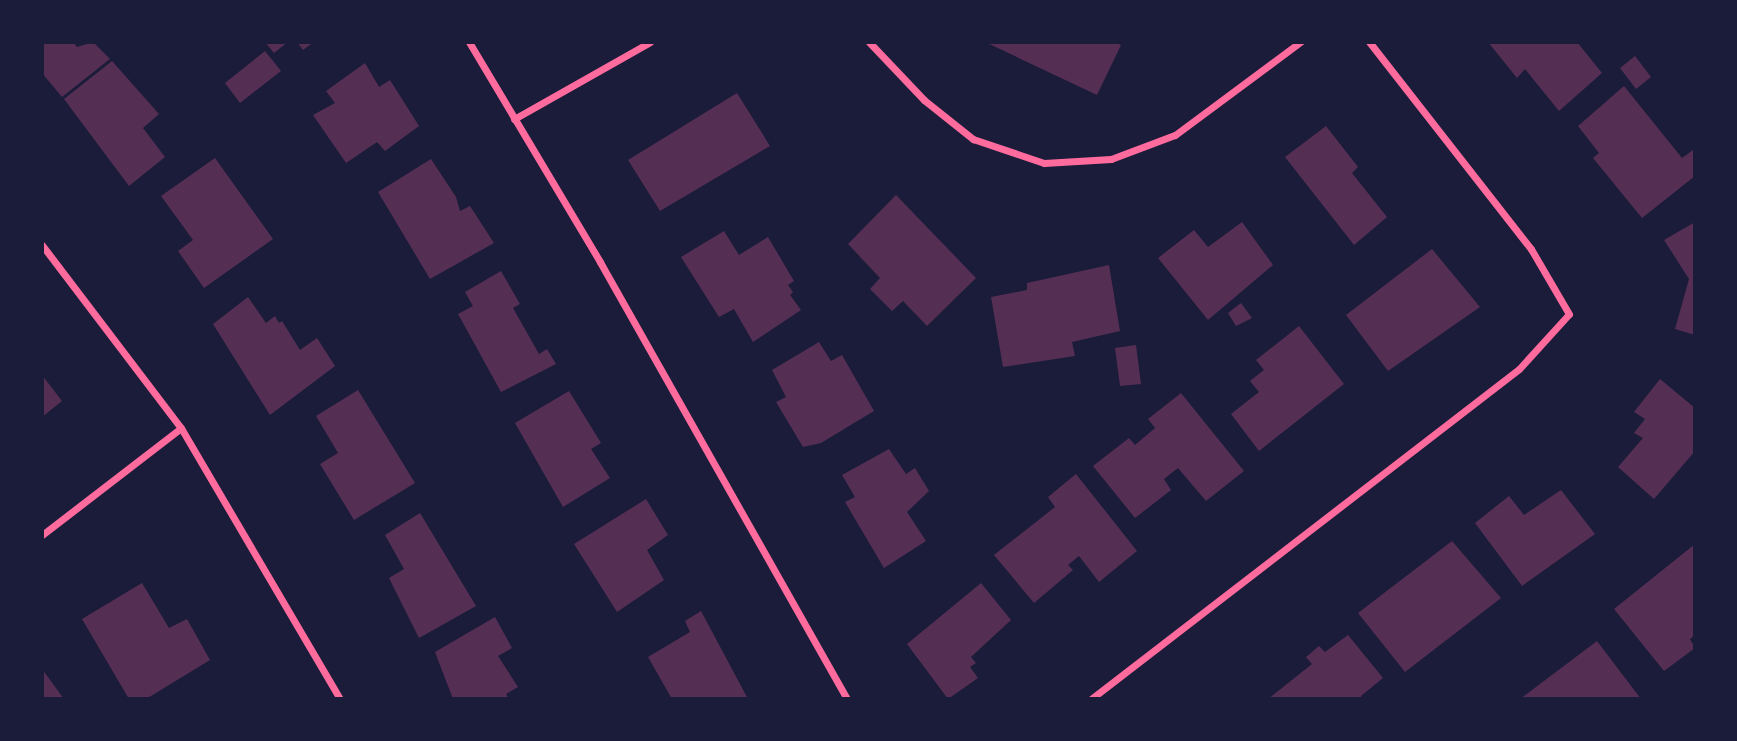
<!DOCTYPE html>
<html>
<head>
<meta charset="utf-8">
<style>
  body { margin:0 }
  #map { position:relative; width:1737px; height:741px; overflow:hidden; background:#1b1b3a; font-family:"Noto Sans",sans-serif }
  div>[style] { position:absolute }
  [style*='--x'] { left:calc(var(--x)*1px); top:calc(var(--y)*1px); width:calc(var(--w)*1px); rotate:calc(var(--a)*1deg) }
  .building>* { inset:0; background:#542f53 }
  .minor>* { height:7px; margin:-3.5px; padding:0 3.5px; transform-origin:3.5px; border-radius:3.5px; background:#ff6b9d }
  span { translate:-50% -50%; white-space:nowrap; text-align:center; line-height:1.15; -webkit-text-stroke:7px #1b1b3a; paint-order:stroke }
  .frame { position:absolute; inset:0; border:44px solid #1b1b3a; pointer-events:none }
</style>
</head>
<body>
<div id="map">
  <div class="building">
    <i style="clip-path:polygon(42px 42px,73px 42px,77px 47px,93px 42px,110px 59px,62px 97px,42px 73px)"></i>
    <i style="clip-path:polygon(265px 42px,288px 42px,274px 53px)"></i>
    <i style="clip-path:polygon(297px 42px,314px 42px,303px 50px)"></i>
    <i style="clip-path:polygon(985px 42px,1115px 42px,1121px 45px,1097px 95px)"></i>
    <i style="clip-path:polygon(1488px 42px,1577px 42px,1602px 73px,1559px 111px,1525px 69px,1517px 78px)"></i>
    <i style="clip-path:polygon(265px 51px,281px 71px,240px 103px,225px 83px)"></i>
    <i style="clip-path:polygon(1635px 56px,1651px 77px,1636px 89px,1620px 68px)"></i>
    <i style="clip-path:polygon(112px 61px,159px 114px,143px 128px,165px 157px,129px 186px,64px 99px)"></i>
    <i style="clip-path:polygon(365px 63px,379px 87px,390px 80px,419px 126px,385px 151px,377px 142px,346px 163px,313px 115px,335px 103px,326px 91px)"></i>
    <i style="clip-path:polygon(1624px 86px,1682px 158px,1693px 150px,1695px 153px,1695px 176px,1642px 218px,1593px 158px,1599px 153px,1578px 126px)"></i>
    <i style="clip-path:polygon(737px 93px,770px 146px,660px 211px,628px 160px)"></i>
    <i style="clip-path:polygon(1326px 126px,1358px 167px,1352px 173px,1387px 217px,1354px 245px,1285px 157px)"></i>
    <i style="clip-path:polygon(215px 158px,273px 239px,204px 288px,178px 251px,193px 240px,161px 196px)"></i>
    <i style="clip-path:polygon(431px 159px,456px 197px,460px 211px,470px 206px,494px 243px,430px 279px,378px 192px)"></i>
    <i style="clip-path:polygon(896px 195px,976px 278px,927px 326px,903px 301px,892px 311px,870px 289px,880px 278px,848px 244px)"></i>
    <i style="clip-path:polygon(1242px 222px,1273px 265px,1208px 320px,1158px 258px,1194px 230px,1208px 247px)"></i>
    <i style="clip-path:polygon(1695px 222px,1695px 335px,1675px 329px,1689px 279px,1664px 240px)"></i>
    <i style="clip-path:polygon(724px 231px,739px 255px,768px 237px,794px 281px,788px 285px,793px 292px,790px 295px,801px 310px,753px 342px,734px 309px,719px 317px,681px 257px)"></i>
    <i style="clip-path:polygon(1432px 249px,1480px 307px,1388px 371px,1346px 315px)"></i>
    <i style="clip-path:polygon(1109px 265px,1120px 331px,1072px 342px,1075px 356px,1003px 367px,991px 297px,1027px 290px,1027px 283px)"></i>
    <i style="clip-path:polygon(501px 271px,520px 304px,513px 308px,539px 354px,547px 349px,556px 364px,501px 392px,458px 314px,473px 306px,465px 292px)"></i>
    <i style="clip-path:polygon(248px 297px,266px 323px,275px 316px,279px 323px,282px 321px,300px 350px,317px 338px,335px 366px,270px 415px,213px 324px)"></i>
    <i style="clip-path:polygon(1241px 303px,1252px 318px,1236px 326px,1228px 313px)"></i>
    <i style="clip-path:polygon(1299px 326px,1344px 384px,1259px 451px,1231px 414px,1259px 392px,1250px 381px,1264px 370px,1256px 360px)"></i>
    <i style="clip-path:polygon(819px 342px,831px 361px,842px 355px,874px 411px,821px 443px,803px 447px,776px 402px,786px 397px,772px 370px)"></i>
    <i style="clip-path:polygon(1136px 345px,1141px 384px,1120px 386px,1115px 348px)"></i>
    <i style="clip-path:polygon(42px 375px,62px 401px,42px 417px)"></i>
    <i style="clip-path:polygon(1660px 379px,1695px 408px,1695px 451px,1654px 499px,1618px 467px,1643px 438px,1634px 433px,1645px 419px,1634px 412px)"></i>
    <i style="clip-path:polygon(358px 390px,415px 483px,354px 520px,320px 464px,338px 453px,316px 416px)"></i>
    <i style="clip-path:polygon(569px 391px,601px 443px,591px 449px,610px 478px,563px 507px,515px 423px)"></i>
    <i style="clip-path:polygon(1181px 393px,1244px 471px,1206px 501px,1178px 468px,1164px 479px,1171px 490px,1135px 518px,1093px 466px,1129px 438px,1135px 445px,1155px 428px,1148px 419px)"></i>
    <i style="clip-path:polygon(889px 449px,906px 474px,915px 468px,929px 491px,907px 512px,926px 541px,884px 568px,845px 502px,855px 497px,842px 475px)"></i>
    <i style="clip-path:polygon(1076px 474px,1137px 551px,1099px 582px,1079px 556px,1068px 565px,1073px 570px,1034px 603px,994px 555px,1055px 507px,1048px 497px)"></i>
    <i style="clip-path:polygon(1561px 490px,1595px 534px,1522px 586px,1475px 523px,1509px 496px,1524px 515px)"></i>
    <i style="clip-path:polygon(646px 499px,668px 535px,647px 550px,664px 580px,617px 612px,574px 544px)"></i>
    <i style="clip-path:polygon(420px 513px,476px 606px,419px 638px,389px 578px,404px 569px,385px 535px)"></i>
    <i style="clip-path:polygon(1452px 541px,1501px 598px,1405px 672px,1358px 613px)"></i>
    <i style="clip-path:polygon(1695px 544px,1695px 635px,1690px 639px,1695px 648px,1664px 671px,1614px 609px)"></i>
    <i style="clip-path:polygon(142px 583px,169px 628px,187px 619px,210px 660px,146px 699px,129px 699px,82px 619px)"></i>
    <i style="clip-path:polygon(981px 583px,1011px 620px,971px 657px,976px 663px,970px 667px,978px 678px,948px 699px,907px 644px)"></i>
    <i style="clip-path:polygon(701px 611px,748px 699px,672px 699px,648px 657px,690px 632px,685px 621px)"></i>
    <i style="clip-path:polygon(495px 617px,512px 648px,498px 656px,518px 687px,506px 694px,509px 699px,453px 699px,435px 652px)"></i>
    <i style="clip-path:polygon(1348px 635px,1383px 678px,1361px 696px,1363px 699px,1268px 699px,1312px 664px,1306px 657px,1319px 646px,1325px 652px)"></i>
    <i style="clip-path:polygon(1597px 641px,1641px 699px,1520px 699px)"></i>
    <i style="clip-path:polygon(42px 669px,64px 699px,42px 699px)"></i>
  </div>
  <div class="minor">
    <i style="--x:469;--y:42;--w:256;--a:59.2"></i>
    <i style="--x:600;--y:262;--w:502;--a:60.52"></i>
    <i style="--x:869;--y:42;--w:80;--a:46.5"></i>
    <i style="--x:924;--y:100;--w:63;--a:38.5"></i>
    <i style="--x:973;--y:139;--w:75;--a:18.7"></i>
    <i style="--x:1044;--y:163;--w:67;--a:-3.4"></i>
    <i style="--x:1111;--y:159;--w:68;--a:-20.6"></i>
    <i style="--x:1175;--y:135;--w:156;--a:-36.6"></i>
    <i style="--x:514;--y:119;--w:156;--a:-29.5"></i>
    <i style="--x:42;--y:245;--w:230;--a:52.8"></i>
    <i style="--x:181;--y:428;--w:314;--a:59.6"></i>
    <i style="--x:42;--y:535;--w:175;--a:-37.6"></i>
    <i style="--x:1091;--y:699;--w:540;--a:-37.63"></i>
    <i style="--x:1519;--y:369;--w:74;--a:-47.7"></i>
    <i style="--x:1569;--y:314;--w:75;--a:-120.3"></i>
    <i style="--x:1531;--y:249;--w:263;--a:-128"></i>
  </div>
  <div class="frame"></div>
</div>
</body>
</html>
